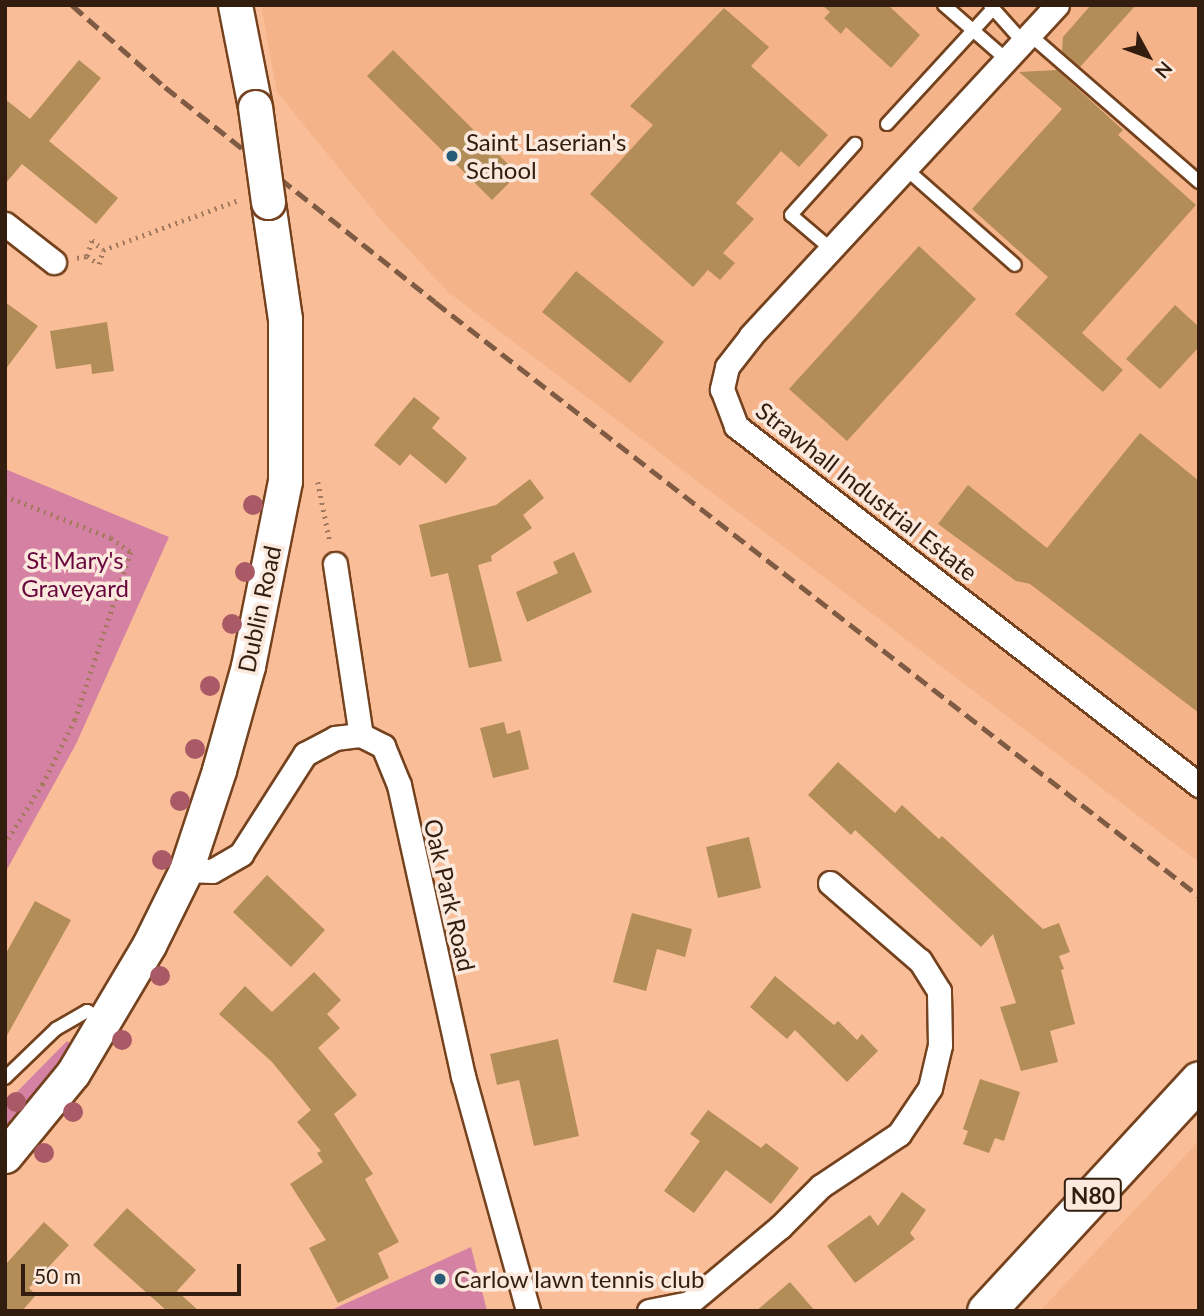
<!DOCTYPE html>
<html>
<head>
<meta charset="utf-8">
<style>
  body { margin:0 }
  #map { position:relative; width:1204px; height:1316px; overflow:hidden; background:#f9be98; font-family:Lato,sans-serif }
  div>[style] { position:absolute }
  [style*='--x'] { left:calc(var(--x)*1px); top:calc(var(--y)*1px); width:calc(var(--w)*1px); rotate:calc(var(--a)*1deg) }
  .built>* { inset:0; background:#f4b389 }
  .green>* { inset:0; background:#d481a3 }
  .building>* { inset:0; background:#b38d58 }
  .path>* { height:4.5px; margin-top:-2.25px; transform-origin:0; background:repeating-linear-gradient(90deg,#a4795d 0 2px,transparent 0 7px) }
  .roads { filter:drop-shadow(2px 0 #74421e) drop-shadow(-2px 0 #74421e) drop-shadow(0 2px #74421e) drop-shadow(0 -2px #74421e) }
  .service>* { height:12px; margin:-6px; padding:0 6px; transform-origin:6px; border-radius:6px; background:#fff }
  .minor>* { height:23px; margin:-11.5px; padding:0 11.5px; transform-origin:11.5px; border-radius:11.5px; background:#fff }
  .secondary>* { height:33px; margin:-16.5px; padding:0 16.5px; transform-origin:16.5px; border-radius:16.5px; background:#fff }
  .primary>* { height:37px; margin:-18.5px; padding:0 18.5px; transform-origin:18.5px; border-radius:18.5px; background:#fff }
  .rail>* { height:5px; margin-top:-2.5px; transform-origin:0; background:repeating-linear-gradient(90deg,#7f5b44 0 14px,transparent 0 21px) }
  .bridges { filter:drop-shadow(2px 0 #74421e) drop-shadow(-2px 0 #74421e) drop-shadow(0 2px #74421e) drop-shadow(0 -2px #74421e) }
  .secondary-bridge>* { height:33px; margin:-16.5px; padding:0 16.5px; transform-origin:16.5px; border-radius:16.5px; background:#fff }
  .trees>* { width:20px; height:20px; margin:-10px; border-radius:50%; background:#aa5966 }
  .dots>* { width:19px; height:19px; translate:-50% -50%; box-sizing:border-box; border:4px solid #fce9de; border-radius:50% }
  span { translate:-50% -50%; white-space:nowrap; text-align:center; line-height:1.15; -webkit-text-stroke:7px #fce9de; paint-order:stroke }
  .shield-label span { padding:2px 5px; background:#fce9de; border:2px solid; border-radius:5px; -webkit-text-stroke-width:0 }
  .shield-label { font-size:23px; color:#331d0f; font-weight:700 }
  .poi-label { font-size:24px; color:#331d0f }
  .left { translate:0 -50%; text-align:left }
  .street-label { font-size:24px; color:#331d0f }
  .park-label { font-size:24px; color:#69063e }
  .frame { position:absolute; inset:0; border:7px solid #331d0f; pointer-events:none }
  .north { position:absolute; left:1113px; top:21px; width:70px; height:70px; -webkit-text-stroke:5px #fce9de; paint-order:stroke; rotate:131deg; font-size:19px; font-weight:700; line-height:28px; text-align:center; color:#331d0f }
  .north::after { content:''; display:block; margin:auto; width:24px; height:32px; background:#331d0f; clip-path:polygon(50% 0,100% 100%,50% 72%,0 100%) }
  .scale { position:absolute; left:21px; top:1264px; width:220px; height:32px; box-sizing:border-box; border:4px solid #331d0f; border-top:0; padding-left:9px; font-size:21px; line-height:24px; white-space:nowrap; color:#331d0f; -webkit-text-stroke:5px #fce9de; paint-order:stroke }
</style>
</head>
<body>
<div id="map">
  <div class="built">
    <i style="clip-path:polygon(261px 5px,1199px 5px,1199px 862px,448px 292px,382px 221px,277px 92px)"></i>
    <i style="clip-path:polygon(1199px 1141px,1199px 1311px,1040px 1311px)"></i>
  </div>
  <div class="green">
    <i style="clip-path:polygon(5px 469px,169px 537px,76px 744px,5px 873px)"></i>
    <i style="clip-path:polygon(67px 1041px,73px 1045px,5px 1132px,5px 1104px)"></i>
    <i style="clip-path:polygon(471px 1247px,487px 1311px,329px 1311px)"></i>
  </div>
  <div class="building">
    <i style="clip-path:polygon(822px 5px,888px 5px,920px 35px,891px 68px,846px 27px,841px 34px,824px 18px,830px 12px)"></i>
    <i style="clip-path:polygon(1091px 5px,1136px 5px,1080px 67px,1062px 51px,1063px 37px)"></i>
    <i style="clip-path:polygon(724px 8px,769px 47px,751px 66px,828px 135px,799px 167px,781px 151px,736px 203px,754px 219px,723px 253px,735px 263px,720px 280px,708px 270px,693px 287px,590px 194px,653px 125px,630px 106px)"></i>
    <i style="clip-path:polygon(393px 50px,518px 174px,492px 200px,367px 76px)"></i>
    <i style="clip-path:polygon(79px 60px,101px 78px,49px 141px,118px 198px,96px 224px,22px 164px,5px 184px,5px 99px,30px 119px)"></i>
    <i style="clip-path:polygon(1057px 70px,1123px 130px,1118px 135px,1196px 205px,1082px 333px,1123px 370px,1103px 392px,1015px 314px,1048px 277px,972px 209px,1062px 109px,1019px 72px)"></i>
    <i style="clip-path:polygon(919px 246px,976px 299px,847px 441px,789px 389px)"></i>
    <i style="clip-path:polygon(576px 271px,664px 342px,630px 383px,542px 312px)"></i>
    <i style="clip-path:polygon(5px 302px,38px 326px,5px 370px)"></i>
    <i style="clip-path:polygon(1175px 305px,1199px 327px,1199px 347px,1160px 389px,1126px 359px)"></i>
    <i style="clip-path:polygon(107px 322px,114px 371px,92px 374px,91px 364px,56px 369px,50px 331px)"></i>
    <i style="clip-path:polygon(414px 397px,440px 418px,432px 428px,467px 458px,446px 484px,410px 454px,400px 466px,374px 445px)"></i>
    <i style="clip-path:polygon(1140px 433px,1199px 481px,1199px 713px,1030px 584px,1016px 581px,938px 524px,968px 485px,1047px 548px)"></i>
    <i style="clip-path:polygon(530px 479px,544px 498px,523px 515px,532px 528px,491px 556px,492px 561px,478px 565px,502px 661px,469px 668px,448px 573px,431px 577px,419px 525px,496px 505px)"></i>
    <i style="clip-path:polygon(574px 552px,592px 592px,527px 622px,516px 592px,558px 573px,553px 562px)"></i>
    <i style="clip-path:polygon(504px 722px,507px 734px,520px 730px,529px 769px,493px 778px,480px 728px)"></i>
    <i style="clip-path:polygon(838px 762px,895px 813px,902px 805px,939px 839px,942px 836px,1043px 929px,1059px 923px,1070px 952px,1059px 956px,1064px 969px,1061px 970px,1075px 1024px,1050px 1031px,1058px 1062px,1021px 1071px,1000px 1007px,1016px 1003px,993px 934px,981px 947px,855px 830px,851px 835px,808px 795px)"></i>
    <i style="clip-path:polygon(749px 837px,761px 888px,718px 898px,706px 847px)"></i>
    <i style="clip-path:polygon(267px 875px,325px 930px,291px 967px,233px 912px)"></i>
    <i style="clip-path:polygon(35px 901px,71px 920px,5px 1039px,5px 955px)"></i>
    <i style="clip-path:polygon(632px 913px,692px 929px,685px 957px,657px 949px,646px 991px,613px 982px)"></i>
    <i style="clip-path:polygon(314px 972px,341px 1000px,327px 1014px,340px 1028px,318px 1048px,357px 1095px,334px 1114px,373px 1174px,365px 1179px,399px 1242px,378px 1253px,389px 1278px,338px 1303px,309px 1248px,326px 1240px,290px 1184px,323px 1162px,317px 1153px,321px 1151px,297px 1122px,311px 1110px,272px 1062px,219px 1014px,245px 986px,272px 1012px)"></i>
    <i style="clip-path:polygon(775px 976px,834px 1025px,838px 1021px,857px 1040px,862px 1034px,878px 1051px,847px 1082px,795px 1030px,787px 1039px,750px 1007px)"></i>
    <i style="clip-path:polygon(558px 1039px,579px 1136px,534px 1146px,519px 1080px,497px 1085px,490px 1054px)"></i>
    <i style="clip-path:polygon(980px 1079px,1020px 1092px,1004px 1141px,995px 1138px,989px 1153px,963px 1144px,968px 1131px,963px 1129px)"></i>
    <i style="clip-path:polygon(708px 1110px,761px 1148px,766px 1143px,799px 1168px,771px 1204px,726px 1170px,694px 1213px,664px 1191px,700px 1141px,690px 1134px)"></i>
    <i style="clip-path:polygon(902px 1192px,926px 1210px,910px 1233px,915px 1239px,855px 1283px,827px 1246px,870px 1215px,878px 1226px)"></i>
    <i style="clip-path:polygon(127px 1208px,196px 1270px,177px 1291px,199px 1311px,167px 1311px,93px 1245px)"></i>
    <i style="clip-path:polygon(44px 1222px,69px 1245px,29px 1288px,36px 1295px,22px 1311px,5px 1311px,5px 1265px)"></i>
    <i style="clip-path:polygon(790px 1282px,815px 1311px,756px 1311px)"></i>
  </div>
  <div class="path">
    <i style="--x:87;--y:256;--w:14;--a:34"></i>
    <i style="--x:99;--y:264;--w:15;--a:-74"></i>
    <i style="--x:77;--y:258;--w:10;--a:-11"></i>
    <i style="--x:87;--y:256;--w:17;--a:-73"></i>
    <i style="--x:92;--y:240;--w:15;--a:42"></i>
    <i style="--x:103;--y:250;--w:145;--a:-20.2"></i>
    <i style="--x:318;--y:482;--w:61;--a:78.7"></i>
    <i style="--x:5;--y:496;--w:114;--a:21.6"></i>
    <i style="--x:111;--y:538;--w:24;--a:35"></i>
    <i style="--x:131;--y:552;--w:177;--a:108.4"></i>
    <i style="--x:75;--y:720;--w:72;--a:116.6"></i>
    <i style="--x:43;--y:784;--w:71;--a:122.3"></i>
  </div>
  <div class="roads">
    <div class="service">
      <i style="--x:944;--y:5;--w:84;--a:41.1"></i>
      <i style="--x:990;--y:5;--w:50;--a:48.3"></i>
      <i style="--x:1030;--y:35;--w:224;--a:41"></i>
      <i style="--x:887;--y:124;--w:154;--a:-47.4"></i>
      <i style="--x:906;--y:169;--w:145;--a:41.4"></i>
      <i style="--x:831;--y:249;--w:52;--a:-139.6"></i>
      <i style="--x:791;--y:215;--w:96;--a:-48"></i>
      <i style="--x:5;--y:1078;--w:71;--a:-43.9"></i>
      <i style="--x:56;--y:1029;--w:36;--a:-30"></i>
      <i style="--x:87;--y:1011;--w:17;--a:31"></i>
    </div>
    <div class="minor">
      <i style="--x:1057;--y:5;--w:451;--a:132.8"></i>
      <i style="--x:751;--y:336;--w:39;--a:128"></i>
      <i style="--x:727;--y:367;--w:23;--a:103"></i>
      <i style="--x:722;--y:389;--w:40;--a:69"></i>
      <i style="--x:736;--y:426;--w:586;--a:37.79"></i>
      <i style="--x:5;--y:224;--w:62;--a:37.8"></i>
      <i style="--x:335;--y:564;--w:173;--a:81.4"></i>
      <i style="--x:186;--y:870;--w:26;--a:2"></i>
      <i style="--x:212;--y:871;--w:34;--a:-30"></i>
      <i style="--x:241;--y:854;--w:119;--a:-57.4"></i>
      <i style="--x:305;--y:754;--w:34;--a:-28"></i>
      <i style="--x:335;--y:738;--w:26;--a:-7"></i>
      <i style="--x:361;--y:735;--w:25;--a:27"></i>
      <i style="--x:383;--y:746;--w:42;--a:67.7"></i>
      <i style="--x:399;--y:785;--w:298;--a:77.6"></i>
      <i style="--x:463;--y:1076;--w:244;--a:74.5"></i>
      <i style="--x:649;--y:1311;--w:41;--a:-11.3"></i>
      <i style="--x:689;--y:1303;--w:119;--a:-39.9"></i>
      <i style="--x:780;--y:1227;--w:58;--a:-45"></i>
      <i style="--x:821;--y:1186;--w:94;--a:-33.7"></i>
      <i style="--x:899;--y:1134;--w:55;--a:-56"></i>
      <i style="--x:930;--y:1088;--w:44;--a:-76.9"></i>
      <i style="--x:940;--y:1045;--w:54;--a:-91.1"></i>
      <i style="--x:939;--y:991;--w:36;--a:-122"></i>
      <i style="--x:920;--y:961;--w:119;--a:-139.1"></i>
    </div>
    <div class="secondary">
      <i style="--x:235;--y:5;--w:104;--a:78.9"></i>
      <i style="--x:5;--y:1156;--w:107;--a:-50.7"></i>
      <i style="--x:73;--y:1073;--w:149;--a:-59.3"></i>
      <i style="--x:149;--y:945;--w:84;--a:-63.7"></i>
      <i style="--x:186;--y:870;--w:105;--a:-71.7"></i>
      <i style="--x:219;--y:770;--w:108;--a:-74.4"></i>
      <i style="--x:248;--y:666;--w:189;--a:-78.7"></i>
      <i style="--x:285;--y:481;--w:162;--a:-90"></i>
      <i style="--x:285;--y:319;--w:118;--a:-98.3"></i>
    </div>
    <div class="primary">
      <i style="--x:986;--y:1311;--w:314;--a:-47.3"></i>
    </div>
  </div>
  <div class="rail">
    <i style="--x:72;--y:5;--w:124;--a:41.4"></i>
    <i style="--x:165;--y:87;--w:345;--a:38.5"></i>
    <i style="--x:435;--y:302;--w:968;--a:37.86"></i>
  </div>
  <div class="bridges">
    <div class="secondary-bridge">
      <i style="--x:255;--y:107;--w:96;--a:82.2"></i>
    </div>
  </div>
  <div class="trees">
    <i style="left:253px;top:505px"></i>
    <i style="left:245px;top:572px"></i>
    <i style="left:232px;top:624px"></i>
    <i style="left:210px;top:686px"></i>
    <i style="left:195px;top:749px"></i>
    <i style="left:180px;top:801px"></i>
    <i style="left:162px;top:860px"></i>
    <i style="left:160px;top:976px"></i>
    <i style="left:122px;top:1040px"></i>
    <i style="left:16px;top:1102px"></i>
    <i style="left:73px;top:1112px"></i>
    <i style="left:44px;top:1153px"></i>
  </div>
  <div class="dots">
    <i style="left:452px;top:156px;background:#265c77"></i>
    <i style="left:440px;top:1279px;background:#265c77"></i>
  </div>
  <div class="shield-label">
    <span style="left:1093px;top:1195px">N80</span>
  </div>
  <div class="poi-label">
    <span class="left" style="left:466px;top:156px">Saint Laserian's<br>School</span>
    <span class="left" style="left:454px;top:1279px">Carlow lawn tennis club</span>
  </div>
  <div class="street-label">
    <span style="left:867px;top:491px;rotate:38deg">Strawhall Industrial Estate</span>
    <span style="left:259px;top:609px;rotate:-78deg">Dublin Road</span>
    <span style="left:450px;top:895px;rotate:77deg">Oak Park Road</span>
  </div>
  <div class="park-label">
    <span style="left:75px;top:574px">St Mary's<br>Graveyard</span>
  </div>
  <div class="frame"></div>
  <div class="north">N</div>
  <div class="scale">50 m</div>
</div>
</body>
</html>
